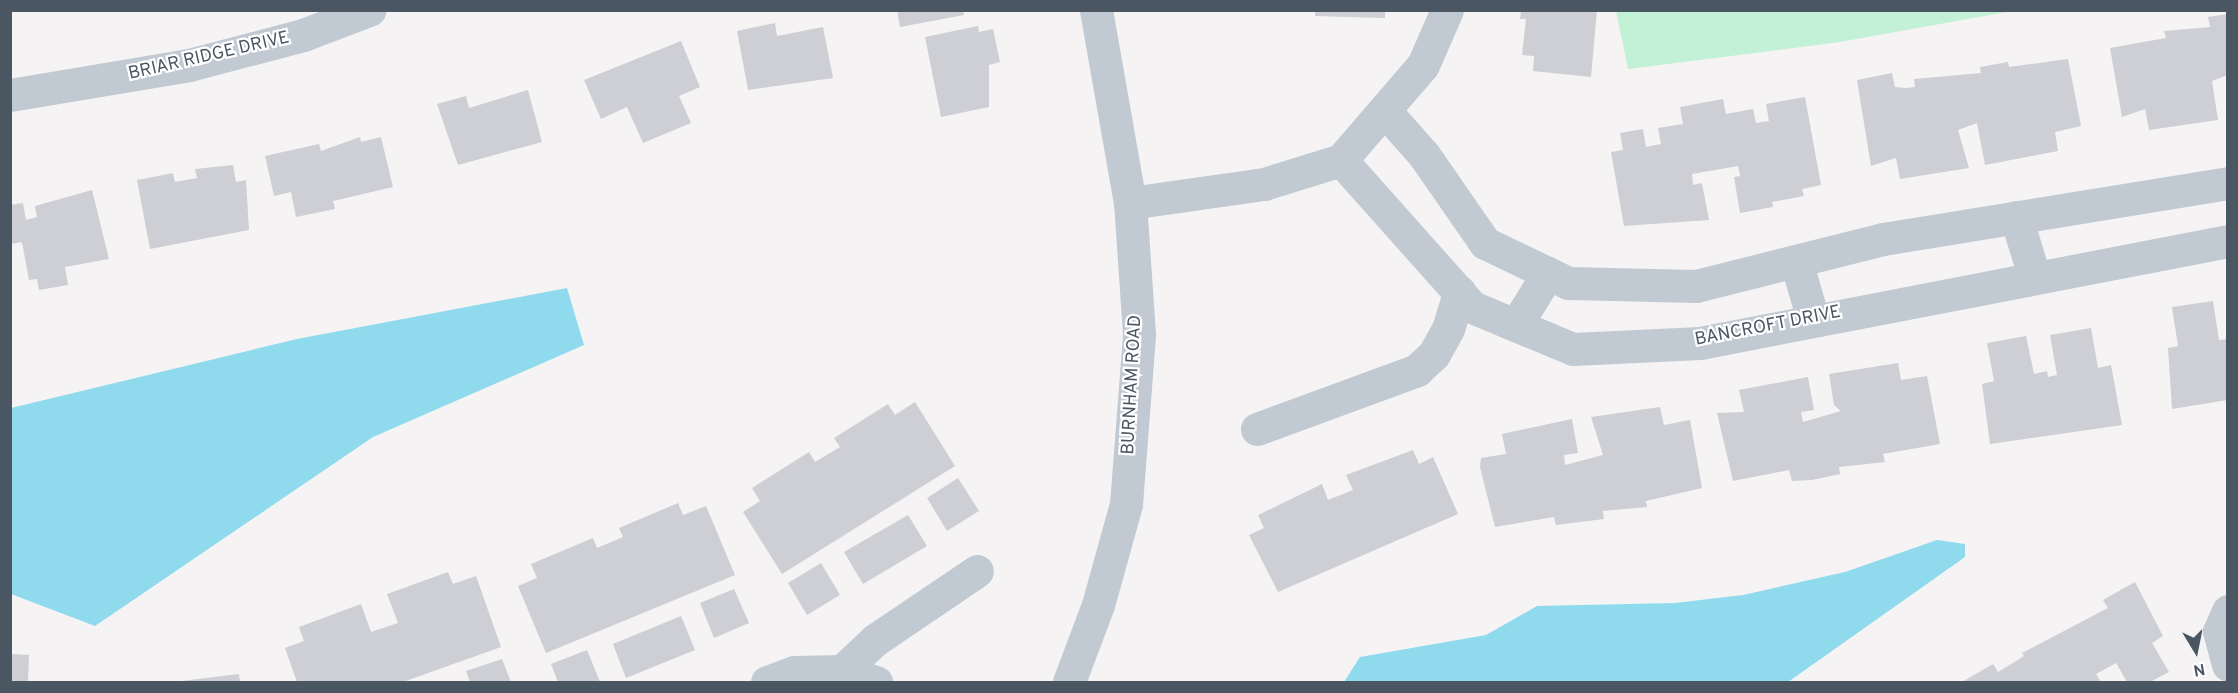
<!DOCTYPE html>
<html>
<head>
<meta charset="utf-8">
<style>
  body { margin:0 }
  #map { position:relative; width:2238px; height:693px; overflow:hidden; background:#f5f3f3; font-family:Overpass,sans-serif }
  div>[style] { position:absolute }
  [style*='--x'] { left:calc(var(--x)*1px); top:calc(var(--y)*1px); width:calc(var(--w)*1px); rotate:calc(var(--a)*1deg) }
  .green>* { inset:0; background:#c3f1d5 }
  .water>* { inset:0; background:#90daee }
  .building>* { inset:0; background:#cdcfd5 }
  .minor>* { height:33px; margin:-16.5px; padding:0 16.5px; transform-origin:16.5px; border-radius:16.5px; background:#c1cad2 }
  span { translate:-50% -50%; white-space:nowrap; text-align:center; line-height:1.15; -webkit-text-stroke:4.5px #fff; paint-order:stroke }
  .street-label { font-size:18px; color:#4a5661 }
  .frame { position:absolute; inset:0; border:12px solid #4a5661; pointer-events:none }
  .north { position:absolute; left:2166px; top:621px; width:60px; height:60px; -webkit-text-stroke:4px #fff; paint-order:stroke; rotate:170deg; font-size:16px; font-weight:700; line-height:24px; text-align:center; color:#4a5661 }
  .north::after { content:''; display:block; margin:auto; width:21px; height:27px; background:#4a5661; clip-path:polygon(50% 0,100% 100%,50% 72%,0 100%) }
</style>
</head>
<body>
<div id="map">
  <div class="green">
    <i style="clip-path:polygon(1616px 11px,1616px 10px,2012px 11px,1840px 42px,1628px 69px)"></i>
  </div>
  <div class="water">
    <i style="clip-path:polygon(567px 288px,584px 345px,373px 437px,95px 626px,11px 594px,11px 408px,297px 339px)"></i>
    <i style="clip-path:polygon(1937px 540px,1965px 544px,1965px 557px,1788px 682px,1344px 682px,1360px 657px,1486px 635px,1537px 606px,1675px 603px,1743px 595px,1845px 572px)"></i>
  </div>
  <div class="building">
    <i style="clip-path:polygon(897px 10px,963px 10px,964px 15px,900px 27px)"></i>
    <i style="clip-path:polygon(1315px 10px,1385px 10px,1385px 18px,1315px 16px)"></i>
    <i style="clip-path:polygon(1521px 10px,1597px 10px,1591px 77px,1533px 71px,1534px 56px,1522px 55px,1526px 19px,1520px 19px)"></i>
    <i style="clip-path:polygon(2228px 14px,2228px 75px,2212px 81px,2218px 120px,2149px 130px,2145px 109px,2122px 117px,2110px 48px,2166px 38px,2164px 31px,2210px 27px,2208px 17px)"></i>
    <i style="clip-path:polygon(775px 23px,777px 36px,823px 27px,833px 78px,748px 90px,737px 31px)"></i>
    <i style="clip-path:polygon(978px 26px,979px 32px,993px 29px,1000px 62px,989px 65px,989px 107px,941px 117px,925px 37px)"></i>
    <i style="clip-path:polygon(681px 41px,700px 87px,679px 96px,691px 123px,643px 143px,627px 107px,601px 119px,584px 80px)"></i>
    <i style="clip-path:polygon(2068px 59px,2081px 126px,2055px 132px,2058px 151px,1985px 165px,1977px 123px,1958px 130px,1969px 168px,1900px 179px,1896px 158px,1871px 166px,1857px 80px,1892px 73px,1895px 87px,1906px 88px,1915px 87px,1914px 79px,1981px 73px,1980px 67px,2008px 62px,2009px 67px)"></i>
    <i style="clip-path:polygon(528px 90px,542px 142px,458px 165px,437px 104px,466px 96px,469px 108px)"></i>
    <i style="clip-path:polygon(1805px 97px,1821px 185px,1802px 189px,1804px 196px,1772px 202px,1773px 207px,1740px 213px,1734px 177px,1740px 176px,1738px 166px,1692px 174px,1693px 185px,1702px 183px,1709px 220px,1624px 226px,1611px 152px,1623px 150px,1620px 133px,1643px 129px,1646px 147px,1661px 144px,1658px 128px,1683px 124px,1680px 107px,1723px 99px,1726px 114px,1753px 109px,1756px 123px,1769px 121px,1766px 104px)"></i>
    <i style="clip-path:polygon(360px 137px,361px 142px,381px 137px,393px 187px,333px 201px,335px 209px,296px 217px,291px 192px,274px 196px,265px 156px,319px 144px,321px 151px)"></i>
    <i style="clip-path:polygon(233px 165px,236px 182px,246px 180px,249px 230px,150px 249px,137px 180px,173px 173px,175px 182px,197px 178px,195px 169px)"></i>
    <i style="clip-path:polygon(92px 190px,109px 259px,65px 267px,68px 285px,39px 290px,37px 279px,29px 280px,22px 242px,10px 244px,10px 205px,23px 203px,26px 220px,37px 217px,35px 206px)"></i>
    <i style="clip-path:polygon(2213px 301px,2219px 340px,2228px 339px,2228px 400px,2172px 409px,2168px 348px,2178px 346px,2172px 307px)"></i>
    <i style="clip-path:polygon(2091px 328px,2098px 368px,2111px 365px,2122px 425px,1990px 444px,1982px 384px,1994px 381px,1987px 343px,2026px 336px,2034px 374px,2047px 371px,2048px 377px,2057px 375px,2050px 335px)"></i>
    <i style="clip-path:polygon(1898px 363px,1901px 380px,1927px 376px,1940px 444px,1883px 454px,1885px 462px,1839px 467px,1840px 474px,1812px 480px,1792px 481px,1789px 470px,1733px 481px,1717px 413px,1744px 412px,1739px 390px,1808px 377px,1814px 410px,1801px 412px,1803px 422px,1841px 411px,1834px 405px,1829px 374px)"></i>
    <i style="clip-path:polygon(915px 402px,955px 466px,782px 574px,743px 512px,760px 501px,752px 488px,809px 452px,815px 462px,840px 447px,834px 438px,888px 404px,895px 415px)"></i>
    <i style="clip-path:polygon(1660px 407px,1664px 425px,1690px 420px,1702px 488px,1646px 501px,1647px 507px,1603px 511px,1604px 519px,1556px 525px,1554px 517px,1495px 527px,1480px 467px,1481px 458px,1506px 454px,1502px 434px,1572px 419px,1578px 453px,1564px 455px,1565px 465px,1603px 455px,1591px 417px)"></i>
    <i style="clip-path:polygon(1413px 450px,1419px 464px,1433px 457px,1458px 514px,1278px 592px,1249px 535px,1264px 528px,1258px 515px,1322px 484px,1328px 500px,1353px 490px,1346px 475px)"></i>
    <i style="clip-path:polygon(958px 478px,979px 511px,947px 531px,927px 498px)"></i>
    <i style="clip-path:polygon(678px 503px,683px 515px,706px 506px,735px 575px,546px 653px,518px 586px,537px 578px,531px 564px,593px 538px,597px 548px,623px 537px,619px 528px)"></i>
    <i style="clip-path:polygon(908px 515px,927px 546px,863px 584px,844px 552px)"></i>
    <i style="clip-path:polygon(821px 563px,840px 595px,807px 615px,788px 583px)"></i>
    <i style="clip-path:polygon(448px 572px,453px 584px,476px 576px,501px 647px,403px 682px,297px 682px,285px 648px,304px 641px,299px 627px,361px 604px,371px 632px,398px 623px,387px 594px)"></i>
    <i style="clip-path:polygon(2135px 582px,2163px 636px,2152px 643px,2169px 672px,2150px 682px,2127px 682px,2116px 663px,2096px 674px,2101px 682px,1962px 682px,1993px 664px,1998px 672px,2024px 656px,2022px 653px,2108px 608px,2103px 600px)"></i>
    <i style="clip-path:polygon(734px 589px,749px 623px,714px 638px,700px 603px)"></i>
    <i style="clip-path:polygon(681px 616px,695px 650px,626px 678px,613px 644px)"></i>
    <i style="clip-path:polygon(587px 650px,600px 682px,558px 682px,551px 664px)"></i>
    <i style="clip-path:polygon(10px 654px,29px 655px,28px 682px,10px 682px)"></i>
    <i style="clip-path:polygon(502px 659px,511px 682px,470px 682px,466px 671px)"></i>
    <i style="clip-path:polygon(239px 674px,240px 682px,181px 682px,181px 681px)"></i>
  </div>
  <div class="minor">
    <i style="--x:10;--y:95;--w:181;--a:-9.5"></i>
    <i style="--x:189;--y:65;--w:118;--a:-14.7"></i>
    <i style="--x:303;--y:35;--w:71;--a:-20.7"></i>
    <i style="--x:1385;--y:111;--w:59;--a:48.4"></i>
    <i style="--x:1424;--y:155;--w:107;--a:55.3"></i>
    <i style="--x:1485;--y:243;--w:92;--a:25.7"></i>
    <i style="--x:1568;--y:283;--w:128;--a:1.3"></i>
    <i style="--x:1696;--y:286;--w:193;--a:-14.1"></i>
    <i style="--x:1883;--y:239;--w:350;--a:-9.2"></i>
    <i style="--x:1341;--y:160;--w:197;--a:48.3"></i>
    <i style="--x:1472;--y:307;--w:109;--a:22.6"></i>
    <i style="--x:1573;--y:349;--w:127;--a:-2.7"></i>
    <i style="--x:1700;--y:343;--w:538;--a:-10.93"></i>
    <i style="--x:1130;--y:203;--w:135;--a:-8.1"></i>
    <i style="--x:1264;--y:184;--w:81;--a:-17.3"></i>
    <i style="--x:1341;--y:160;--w:125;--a:-49.2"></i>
    <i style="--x:1423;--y:65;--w:60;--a:-66.4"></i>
    <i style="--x:2016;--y:217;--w:62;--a:73"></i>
    <i style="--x:1796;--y:261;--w:60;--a:73.7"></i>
    <i style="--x:1516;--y:325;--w:61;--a:-58.4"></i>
    <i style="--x:1257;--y:429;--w:171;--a:-20.2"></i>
    <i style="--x:1417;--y:370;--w:23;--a:-43"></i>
    <i style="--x:1434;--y:354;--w:29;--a:-61"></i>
    <i style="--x:1448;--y:329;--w:39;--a:-73"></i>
    <i style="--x:2228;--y:611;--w:22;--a:114"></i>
    <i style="--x:2219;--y:631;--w:35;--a:75"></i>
    <i style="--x:842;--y:671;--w:45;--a:-43.2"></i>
    <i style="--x:875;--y:640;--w:123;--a:-34.1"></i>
    <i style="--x:767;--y:682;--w:29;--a:-20"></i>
    <i style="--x:794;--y:672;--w:48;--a:-1.2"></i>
    <i style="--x:842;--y:671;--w:36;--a:18"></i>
    <i style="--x:1069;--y:682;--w:82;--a:-69.4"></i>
    <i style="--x:1098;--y:605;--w:105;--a:-74.5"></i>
    <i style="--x:1126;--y:504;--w:170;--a:-85.6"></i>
    <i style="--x:1139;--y:334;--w:131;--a:-93.9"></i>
    <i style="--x:1130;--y:203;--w:196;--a:-100"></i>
  </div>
  <div class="street-label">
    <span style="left:209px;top:57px;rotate:-13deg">BRIAR RIDGE DRIVE</span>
    <span style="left:1768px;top:327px;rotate:-11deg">BANCROFT DRIVE</span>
    <span style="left:1133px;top:385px;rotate:-87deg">BURNHAM ROAD</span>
  </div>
  <div class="frame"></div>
  <div class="north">N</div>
</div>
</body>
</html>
